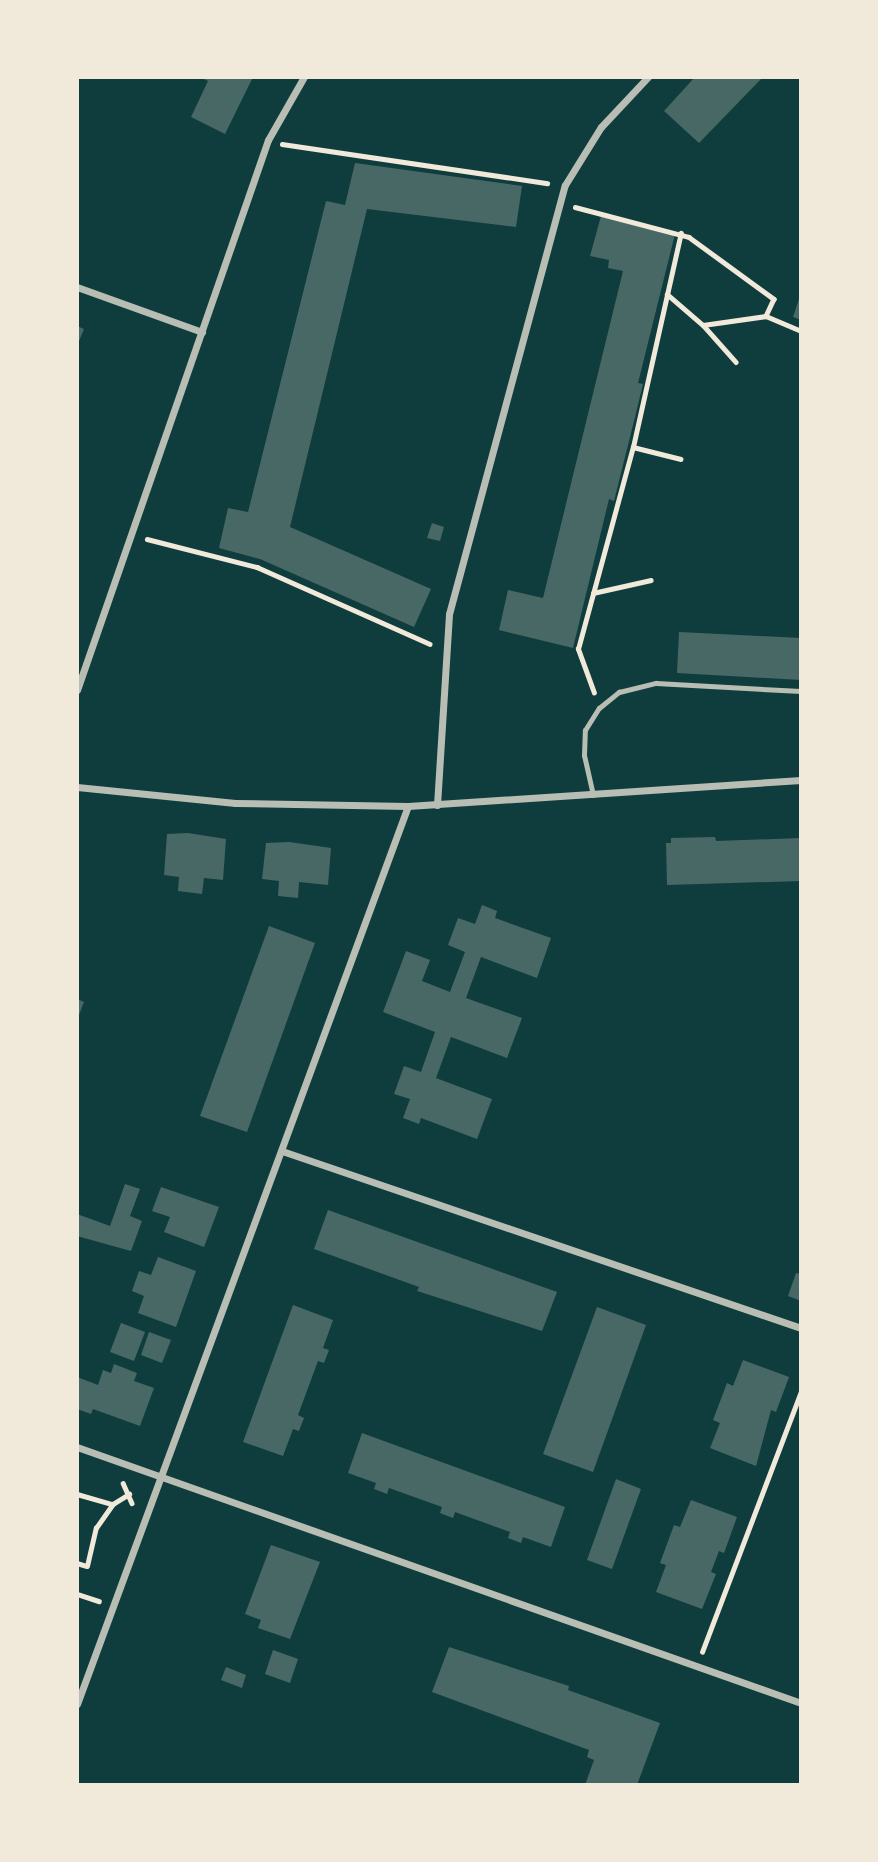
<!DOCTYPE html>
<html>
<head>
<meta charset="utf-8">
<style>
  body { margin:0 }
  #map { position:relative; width:878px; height:1862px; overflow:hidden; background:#0f3d3e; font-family:"Alegreya Sans",sans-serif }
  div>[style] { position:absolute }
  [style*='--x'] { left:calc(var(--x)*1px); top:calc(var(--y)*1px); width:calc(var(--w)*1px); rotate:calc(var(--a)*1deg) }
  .building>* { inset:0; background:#486865 }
  .path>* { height:4.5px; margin:-2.25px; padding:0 2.25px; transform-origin:2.25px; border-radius:2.25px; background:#f1e9da }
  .service>* { height:5px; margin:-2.5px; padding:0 2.5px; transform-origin:2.5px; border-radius:2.5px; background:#b8beb3 }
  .minor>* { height:7px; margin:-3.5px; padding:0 3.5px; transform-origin:3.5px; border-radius:3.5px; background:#b8beb3 }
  span { translate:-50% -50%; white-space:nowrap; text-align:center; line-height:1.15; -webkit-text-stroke:5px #f1e9da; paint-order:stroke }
  .frame { position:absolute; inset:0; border:79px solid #f1e9da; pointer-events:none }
</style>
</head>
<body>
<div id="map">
  <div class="building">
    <i style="clip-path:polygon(200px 77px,253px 77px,225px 134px,191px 117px,208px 81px)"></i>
    <i style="clip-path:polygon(695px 77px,763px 77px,699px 143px,664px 111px)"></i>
    <i style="clip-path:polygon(355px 163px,522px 186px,516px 227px,367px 209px,290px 527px,431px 589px,414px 627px,260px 559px,219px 548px,228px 508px,248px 512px,326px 201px,345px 205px)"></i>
    <i style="clip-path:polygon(601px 216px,675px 234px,638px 383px,643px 384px,635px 417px,614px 501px,609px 499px,573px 648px,499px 630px,508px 590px,543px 598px,623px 271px,608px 268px,609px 260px,590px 256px)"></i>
    <i style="clip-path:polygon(801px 293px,801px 320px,793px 317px)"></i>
    <i style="clip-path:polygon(77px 326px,84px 329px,77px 346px)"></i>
    <i style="clip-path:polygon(432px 523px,444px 527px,440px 541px,427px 538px)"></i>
    <i style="clip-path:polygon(679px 632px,801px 638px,801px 680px,677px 673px)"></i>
    <i style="clip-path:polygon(188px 833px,226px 839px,223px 880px,204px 878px,202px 894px,178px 891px,179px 877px,164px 875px,167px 834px)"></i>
    <i style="clip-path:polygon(715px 837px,716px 841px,801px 838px,801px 881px,667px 885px,666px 843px,671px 843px,671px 838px)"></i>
    <i style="clip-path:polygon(289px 842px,331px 848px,328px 885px,299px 882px,298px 898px,278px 896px,279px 881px,262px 879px,266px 843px)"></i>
    <i style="clip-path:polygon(482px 905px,497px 911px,495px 918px,551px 938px,537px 978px,481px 957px,466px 998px,522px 1018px,507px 1058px,451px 1037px,436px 1078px,492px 1099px,477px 1139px,421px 1118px,419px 1124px,403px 1118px,410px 1099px,394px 1094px,404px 1066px,421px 1072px,435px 1032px,383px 1012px,406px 951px,430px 960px,422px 981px,450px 992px,465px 952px,448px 945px,458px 918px,475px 924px)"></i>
    <i style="clip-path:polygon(269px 926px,315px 943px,247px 1132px,200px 1116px)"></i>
    <i style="clip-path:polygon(77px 999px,84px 1002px,77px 1020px)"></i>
    <i style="clip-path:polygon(125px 1184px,140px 1189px,130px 1216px,142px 1221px,131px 1251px,77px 1236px,77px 1214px,110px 1226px)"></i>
    <i style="clip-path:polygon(161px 1187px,219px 1207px,204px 1247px,164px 1232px,170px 1217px,152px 1211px)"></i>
    <i style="clip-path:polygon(328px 1210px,557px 1292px,542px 1331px,417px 1291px,419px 1287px,314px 1249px)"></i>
    <i style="clip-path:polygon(158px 1257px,196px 1271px,176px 1327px,138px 1313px,144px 1296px,132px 1291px,139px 1271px,151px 1275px)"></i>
    <i style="clip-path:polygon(796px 1273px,801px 1274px,801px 1301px,788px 1296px)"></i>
    <i style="clip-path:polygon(293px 1305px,333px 1320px,323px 1348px,329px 1350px,324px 1363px,318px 1361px,298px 1415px,304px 1418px,299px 1431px,293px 1429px,283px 1456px,243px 1442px)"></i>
    <i style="clip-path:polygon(597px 1307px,646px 1325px,593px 1472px,543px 1454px)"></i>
    <i style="clip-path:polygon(121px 1323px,145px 1332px,134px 1361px,110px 1352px)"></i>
    <i style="clip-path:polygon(149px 1332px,171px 1340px,162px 1363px,141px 1355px)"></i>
    <i style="clip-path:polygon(743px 1360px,789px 1377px,776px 1412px,771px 1410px,756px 1466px,710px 1448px,720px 1423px,713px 1420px,727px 1383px,733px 1386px)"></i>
    <i style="clip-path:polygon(114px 1364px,137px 1373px,134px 1381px,154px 1388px,140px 1426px,93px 1409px,91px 1414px,77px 1409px,77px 1377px,98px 1385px,103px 1370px,111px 1373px)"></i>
    <i style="clip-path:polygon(362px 1433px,565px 1507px,551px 1547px,523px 1537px,521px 1543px,508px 1538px,510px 1532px,455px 1512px,453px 1518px,440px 1513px,442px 1507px,389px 1488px,387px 1494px,374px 1489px,376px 1483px,348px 1473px)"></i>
    <i style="clip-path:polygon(616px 1479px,641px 1489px,612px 1569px,587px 1560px)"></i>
    <i style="clip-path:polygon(691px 1500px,737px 1517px,724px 1553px,719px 1551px,711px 1572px,716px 1574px,702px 1609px,656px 1592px,666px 1565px,660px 1563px,674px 1525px,680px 1527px)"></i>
    <i style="clip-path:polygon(271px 1545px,320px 1562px,290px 1639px,258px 1628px,261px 1620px,245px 1614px)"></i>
    <i style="clip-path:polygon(449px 1647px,569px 1686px,568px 1690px,660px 1723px,637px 1785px,585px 1785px,594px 1760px,587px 1757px,589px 1750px,432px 1692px)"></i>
    <i style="clip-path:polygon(273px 1650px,298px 1659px,290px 1683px,265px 1674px)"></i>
    <i style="clip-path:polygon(226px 1667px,246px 1675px,242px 1688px,221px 1680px)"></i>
  </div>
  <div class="path">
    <i style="--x:282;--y:144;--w:268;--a:8.4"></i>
    <i style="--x:575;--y:207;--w:118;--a:14.7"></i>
    <i style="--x:689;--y:237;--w:105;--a:36.1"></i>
    <i style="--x:774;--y:299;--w:19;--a:115"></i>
    <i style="--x:766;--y:316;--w:38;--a:23"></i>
    <i style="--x:667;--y:294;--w:48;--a:40.7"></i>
    <i style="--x:703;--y:325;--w:64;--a:-8.1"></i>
    <i style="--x:704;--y:326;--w:48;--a:48.4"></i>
    <i style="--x:633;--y:447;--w:49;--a:14"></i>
    <i style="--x:147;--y:539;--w:114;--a:14.3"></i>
    <i style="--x:257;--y:567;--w:189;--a:24"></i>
    <i style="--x:593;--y:593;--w:59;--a:-12.6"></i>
    <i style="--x:594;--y:693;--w:47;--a:-110"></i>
    <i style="--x:578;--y:649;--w:209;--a:-74.8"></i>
    <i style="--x:633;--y:447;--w:219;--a:-77.4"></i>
    <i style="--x:123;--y:1483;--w:22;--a:66"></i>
    <i style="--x:77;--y:1494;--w:37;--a:16"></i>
    <i style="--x:77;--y:1563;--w:10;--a:17"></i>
    <i style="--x:87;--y:1566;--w:39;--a:-77"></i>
    <i style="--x:96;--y:1528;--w:29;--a:-55"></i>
    <i style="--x:113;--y:1504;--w:19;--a:-32"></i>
    <i style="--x:77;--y:1594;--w:23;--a:18"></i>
    <i style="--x:702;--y:1652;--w:279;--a:-69.2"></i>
  </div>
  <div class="service">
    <i style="--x:593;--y:795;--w:41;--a:-102.7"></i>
    <i style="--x:584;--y:755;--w:25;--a:-88"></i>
    <i style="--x:585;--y:730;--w:26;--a:-58"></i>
    <i style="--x:599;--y:708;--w:26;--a:-39"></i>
    <i style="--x:619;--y:692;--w:38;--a:-14"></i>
    <i style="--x:656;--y:683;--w:145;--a:3.2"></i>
  </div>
  <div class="minor">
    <i style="--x:77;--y:287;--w:133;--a:19.8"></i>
    <i style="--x:77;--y:690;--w:582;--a:-70.85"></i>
    <i style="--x:268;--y:140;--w:73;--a:-60.3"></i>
    <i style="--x:77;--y:787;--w:159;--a:5.8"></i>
    <i style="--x:235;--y:803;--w:173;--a:1"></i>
    <i style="--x:408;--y:806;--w:394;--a:-3.8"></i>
    <i style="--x:437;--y:805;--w:191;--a:-86.4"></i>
    <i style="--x:449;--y:614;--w:444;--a:-74.9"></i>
    <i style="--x:565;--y:185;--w:68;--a:-58.2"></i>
    <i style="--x:601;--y:127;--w:69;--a:-46.8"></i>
    <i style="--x:282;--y:1151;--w:548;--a:18.83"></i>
    <i style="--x:77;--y:1447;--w:768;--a:19.47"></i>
    <i style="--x:77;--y:1704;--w:957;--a:-69.77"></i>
  </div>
  <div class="frame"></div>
</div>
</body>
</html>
